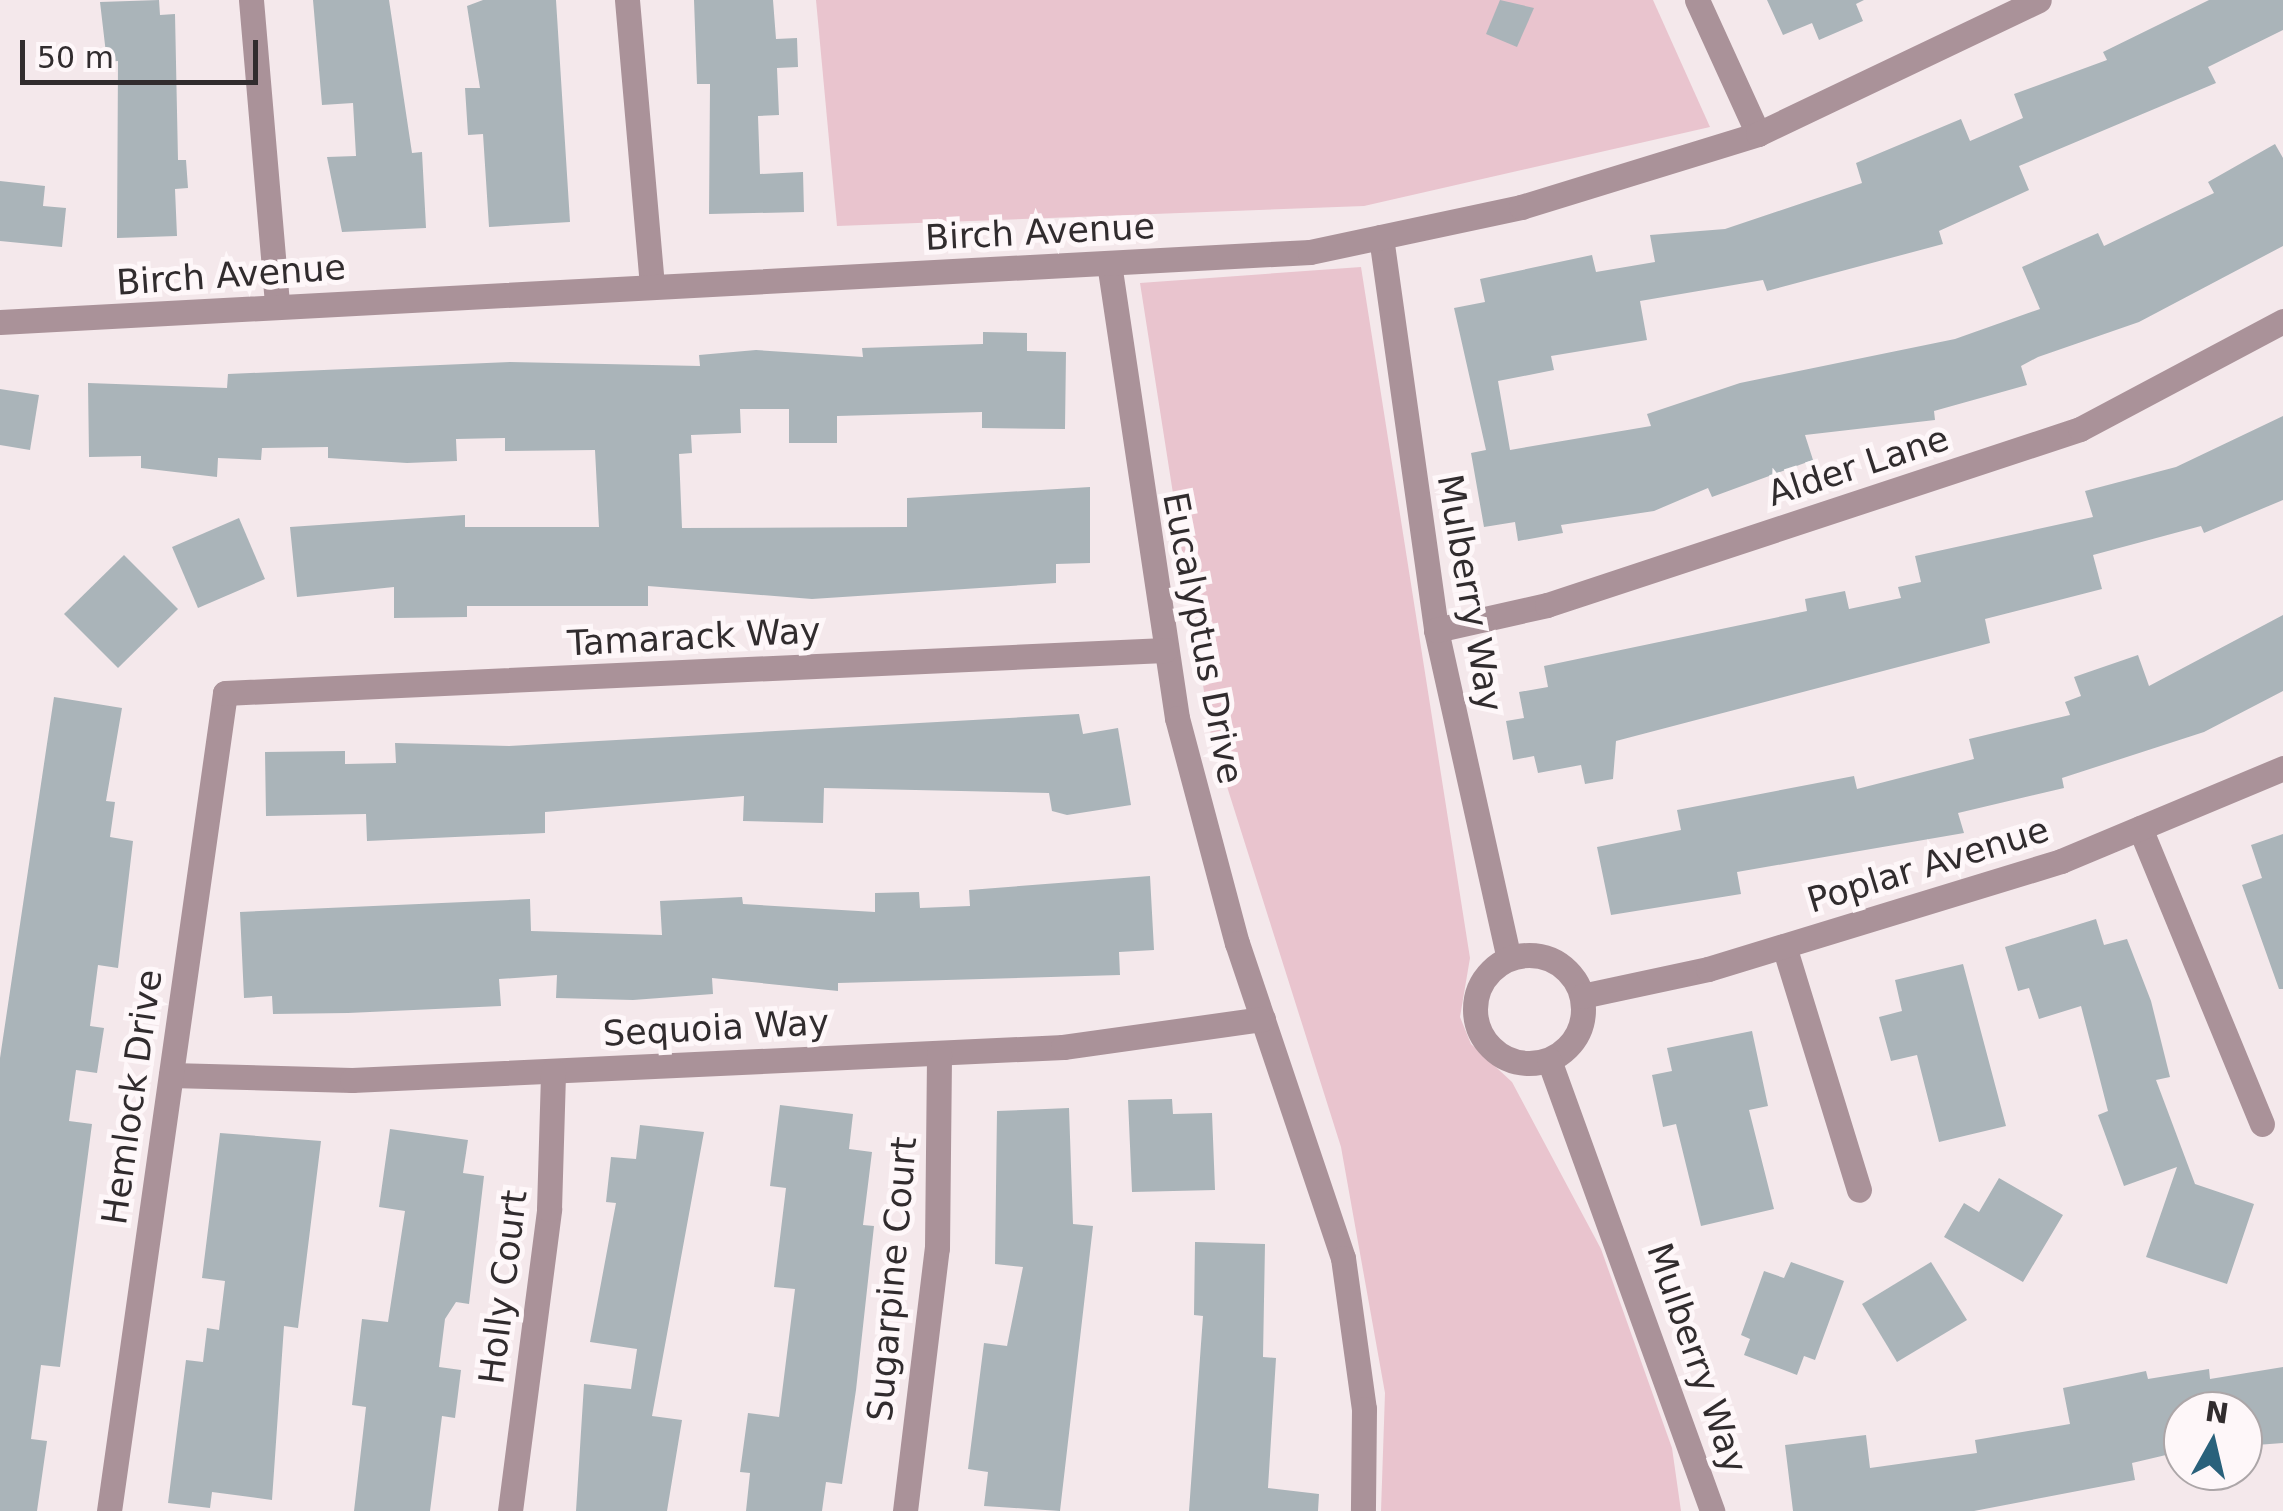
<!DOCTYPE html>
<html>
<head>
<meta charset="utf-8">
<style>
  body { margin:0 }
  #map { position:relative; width:2283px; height:1511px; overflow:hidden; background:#f4e8eb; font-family:"DejaVu Sans",sans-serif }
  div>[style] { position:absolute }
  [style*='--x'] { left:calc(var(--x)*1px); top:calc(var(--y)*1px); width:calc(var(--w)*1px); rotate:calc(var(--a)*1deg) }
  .green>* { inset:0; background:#e9c4ce }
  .building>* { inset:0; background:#aab4b9 }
  .minor>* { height:25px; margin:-12.5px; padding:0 12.5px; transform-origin:12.5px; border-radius:12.5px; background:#aa9299 }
  .minor>.ring { margin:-12.5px; padding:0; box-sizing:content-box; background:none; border:25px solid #aa9299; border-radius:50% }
  span { translate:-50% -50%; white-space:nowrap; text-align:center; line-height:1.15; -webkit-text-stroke:10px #fef7f9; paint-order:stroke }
  .street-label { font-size:35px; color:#312c2e }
  .north { position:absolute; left:2163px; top:1391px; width:100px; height:100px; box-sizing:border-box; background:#fef7f9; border:2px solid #aca6a8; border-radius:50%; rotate:8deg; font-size:28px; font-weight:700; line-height:40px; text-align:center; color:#312c2e }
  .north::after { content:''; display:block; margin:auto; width:35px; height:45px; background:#29617b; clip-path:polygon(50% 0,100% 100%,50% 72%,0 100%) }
  .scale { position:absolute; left:20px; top:40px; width:238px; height:45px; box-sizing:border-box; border:5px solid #312c2e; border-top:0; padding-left:12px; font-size:30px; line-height:35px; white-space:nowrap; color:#312c2e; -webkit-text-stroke:8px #fef7f9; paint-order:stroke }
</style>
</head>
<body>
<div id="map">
  <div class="green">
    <i style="clip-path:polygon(816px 0,1653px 0,1710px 127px,1364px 206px,837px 226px)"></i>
    <i style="clip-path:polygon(1361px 267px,1470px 958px,1460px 1017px,1471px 1044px,1512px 1082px,1601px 1249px,1672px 1448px,1681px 1511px,1381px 1511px,1385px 1393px,1341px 1147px,1211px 736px,1140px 283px)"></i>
  </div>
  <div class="building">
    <i style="clip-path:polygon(159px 0,160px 15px,175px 14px,178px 160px,186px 160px,188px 188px,175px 189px,177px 236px,117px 238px,118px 61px,107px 62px,100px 2px)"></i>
    <i style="clip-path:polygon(313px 0,389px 0,412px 153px,422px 152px,426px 228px,342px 232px,327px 157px,356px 156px,353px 103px,322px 105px)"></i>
    <i style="clip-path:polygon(483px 0,556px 0,570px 222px,489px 227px,483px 134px,468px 135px,465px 88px,480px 88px,467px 6px)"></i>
    <i style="clip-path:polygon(694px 0,773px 0,776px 39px,797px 38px,798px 67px,777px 68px,779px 115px,758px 116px,760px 174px,803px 172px,804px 212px,709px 214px,710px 84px,697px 84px)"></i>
    <i style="clip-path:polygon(1500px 0,1534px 8px,1517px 47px,1486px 34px)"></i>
    <i style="clip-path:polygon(1767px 0,1864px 0,1856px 4px,1863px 21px,1819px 40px,1812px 23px,1783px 35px)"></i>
    <i style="clip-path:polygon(2209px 0,2283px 0,2283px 30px,2208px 67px,2216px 83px,2019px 166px,2029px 190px,1939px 231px,1943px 244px,1767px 291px,1763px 280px,1640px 301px,1647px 340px,1551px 356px,1554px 370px,1498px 381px,1510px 450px,1651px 426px,1647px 414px,1740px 383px,1955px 339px,2040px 309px,2022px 267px,2098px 233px,2104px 246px,2214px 193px,2208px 182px,2275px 144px,2283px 158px,2283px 246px,2139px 322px,2038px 357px,2021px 366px,2027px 385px,1934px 411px,1935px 420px,1805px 435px,1813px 460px,1712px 497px,1708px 488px,1654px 511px,1561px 525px,1563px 533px,1518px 541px,1515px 522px,1484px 527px,1471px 453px,1486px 450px,1454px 308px,1485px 302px,1480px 279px,1592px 255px,1596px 272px,1655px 262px,1650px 235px,1725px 229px,1862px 183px,1856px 163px,1961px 119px,1970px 141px,2023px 118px,2014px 94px,2107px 60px,2103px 52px)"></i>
    <i style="clip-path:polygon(0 181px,45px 186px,43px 206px,66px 208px,62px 247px,0 241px)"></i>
    <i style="clip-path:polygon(983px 332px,1027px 333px,1027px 351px,1066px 352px,1065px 429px,982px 428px,982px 412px,837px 416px,837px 443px,789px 443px,789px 409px,740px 409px,741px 433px,691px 435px,692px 453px,679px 454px,682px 528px,907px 527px,907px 498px,1090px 487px,1090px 563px,1056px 564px,1056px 583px,812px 599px,648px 586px,648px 606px,467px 606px,467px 617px,394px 618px,394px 587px,297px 597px,290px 527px,465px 515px,465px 527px,599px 527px,595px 450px,505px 451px,505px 438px,456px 439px,457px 461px,407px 463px,328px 458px,328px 447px,262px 448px,261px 460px,218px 458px,217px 477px,141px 468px,141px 456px,89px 457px,88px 383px,227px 388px,228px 374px,510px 362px,700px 366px,699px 355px,756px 350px,863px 357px,862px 348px,983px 344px)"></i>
    <i style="clip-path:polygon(0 389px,39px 395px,30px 450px,0 445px)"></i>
    <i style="clip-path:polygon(2283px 416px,2283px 500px,2204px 533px,2201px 526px,2093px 555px,2102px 589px,1985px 619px,1990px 643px,1616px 741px,1613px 779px,1585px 784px,1581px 765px,1538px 773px,1534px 756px,1513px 760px,1506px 721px,1524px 718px,1519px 692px,1548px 687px,1544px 666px,1807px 611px,1805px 599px,1845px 591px,1849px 609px,1901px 598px,1898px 587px,1921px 582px,1915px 556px,2093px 517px,2085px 491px,2176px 467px)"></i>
    <i style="clip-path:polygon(239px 518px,265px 579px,198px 608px,172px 547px)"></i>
    <i style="clip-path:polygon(124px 555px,178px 609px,118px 668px,64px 614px)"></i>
    <i style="clip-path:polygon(2283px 615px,2283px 691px,2204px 732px,2062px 778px,2064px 788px,1958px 813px,1964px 833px,1737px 872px,1741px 894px,1611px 915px,1597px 847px,1681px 830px,1677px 810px,1854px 776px,1857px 789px,1974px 759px,1969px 739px,2070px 715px,2065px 702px,2081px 696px,2074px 677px,2138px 655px,2149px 686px)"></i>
    <i style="clip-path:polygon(54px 697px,122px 708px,106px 801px,115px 802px,110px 837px,133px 841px,118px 968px,98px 965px,90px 1026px,104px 1028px,97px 1073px,76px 1070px,69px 1121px,92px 1124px,60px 1367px,41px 1365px,31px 1439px,47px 1441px,37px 1511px,0 1511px,0 1058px)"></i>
    <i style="clip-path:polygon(1079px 714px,1083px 734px,1118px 728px,1131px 805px,1067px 815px,1052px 811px,1049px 793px,824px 788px,823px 823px,743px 821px,744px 796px,545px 812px,545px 833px,367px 841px,366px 814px,266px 816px,265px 752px,345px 751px,345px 764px,396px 763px,395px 743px,509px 746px)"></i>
    <i style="clip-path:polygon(2283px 834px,2283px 989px,2279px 989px,2242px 885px,2262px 878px,2251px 845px)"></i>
    <i style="clip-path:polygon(1150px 876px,1154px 950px,1119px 952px,1120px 975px,838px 983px,838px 991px,712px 978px,713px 994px,633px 1000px,556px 998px,557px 975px,499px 979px,501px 1006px,348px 1013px,273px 1014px,272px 996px,244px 998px,240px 912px,530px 899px,531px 931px,662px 935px,660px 901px,742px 897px,743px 904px,875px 912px,875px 893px,919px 892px,920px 908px,970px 906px,969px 890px)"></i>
    <i style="clip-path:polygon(2096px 919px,2104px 945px,2127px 939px,2151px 1001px,2170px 1077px,2156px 1080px,2195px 1184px,2254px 1204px,2227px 1284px,2146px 1257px,2177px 1167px,2124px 1186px,2098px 1115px,2108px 1111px,2081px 1006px,2039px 1019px,2029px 988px,2018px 991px,2005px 947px)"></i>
    <i style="clip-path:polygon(1963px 964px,2006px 1126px,1939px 1142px,1917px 1055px,1891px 1061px,1879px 1017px,1902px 1011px,1895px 980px)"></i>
    <i style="clip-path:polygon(1752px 1031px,1768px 1106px,1749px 1110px,1774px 1209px,1701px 1226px,1676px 1124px,1663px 1127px,1652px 1075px,1672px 1071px,1667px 1048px)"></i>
    <i style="clip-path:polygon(1172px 1099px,1173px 1114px,1212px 1113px,1215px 1190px,1132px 1192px,1128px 1100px)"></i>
    <i style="clip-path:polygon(780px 1105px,853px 1114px,849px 1149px,872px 1152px,863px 1225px,874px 1226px,856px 1390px,842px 1484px,826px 1482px,822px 1511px,746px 1511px,750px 1473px,740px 1472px,748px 1413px,779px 1417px,795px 1289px,774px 1287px,786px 1188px,770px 1186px)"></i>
    <i style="clip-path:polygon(1069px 1108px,1073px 1224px,1093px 1226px,1060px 1511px,984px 1506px,988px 1472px,968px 1469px,984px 1343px,1007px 1346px,1023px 1267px,995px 1264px,997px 1111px)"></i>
    <i style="clip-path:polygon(640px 1125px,704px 1132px,652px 1416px,682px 1420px,667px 1511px,576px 1511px,584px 1384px,631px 1389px,637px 1349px,590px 1342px,616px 1203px,606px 1202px,611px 1157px,636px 1159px)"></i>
    <i style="clip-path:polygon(390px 1129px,468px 1140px,463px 1173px,484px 1176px,469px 1304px,456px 1302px,445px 1319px,439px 1367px,461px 1370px,455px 1418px,442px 1416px,430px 1511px,354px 1511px,366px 1407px,352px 1405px,362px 1319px,388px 1322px,405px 1211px,379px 1207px)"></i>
    <i style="clip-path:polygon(220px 1133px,321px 1141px,298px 1328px,284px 1326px,272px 1500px,212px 1492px,210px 1508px,168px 1503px,186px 1360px,203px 1362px,207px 1328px,219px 1330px,225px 1281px,202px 1278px)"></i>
    <i style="clip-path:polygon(1999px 1178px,2063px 1215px,2023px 1282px,1944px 1237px,1964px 1203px,1979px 1212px)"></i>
    <i style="clip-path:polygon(1195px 1242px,1265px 1244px,1263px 1357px,1276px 1358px,1268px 1488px,1319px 1494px,1318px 1511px,1189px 1511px,1203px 1316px,1194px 1315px)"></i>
    <i style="clip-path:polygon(1791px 1262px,1844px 1281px,1815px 1360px,1804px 1356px,1797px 1375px,1744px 1355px,1750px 1339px,1741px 1335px,1764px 1271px,1784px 1278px)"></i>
    <i style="clip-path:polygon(1931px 1262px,1967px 1320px,1897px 1362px,1862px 1304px)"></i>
    <i style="clip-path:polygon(2283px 1367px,2283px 1443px,2243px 1446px,2243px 1411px,2183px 1411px,2183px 1451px,2132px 1463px,2135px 1480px,1974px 1511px,1793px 1511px,1785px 1445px,1866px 1435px,1870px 1468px,1977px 1453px,1975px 1440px,2070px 1424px,2063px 1388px,2146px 1371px,2148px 1379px,2209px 1369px,2210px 1379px)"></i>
  </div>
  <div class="minor">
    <i style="--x:251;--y:0;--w:307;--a:85.1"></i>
    <i style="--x:627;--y:0;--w:288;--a:85"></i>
    <i style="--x:1697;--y:0;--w:147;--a:65.5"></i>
    <i style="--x:1381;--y:237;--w:397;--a:82"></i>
    <i style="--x:1436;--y:630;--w:336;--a:77.5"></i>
    <i style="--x:1109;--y:263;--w:460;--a:81.5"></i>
    <i style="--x:1177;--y:718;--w:233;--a:75.1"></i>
    <i style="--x:1237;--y:943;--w:332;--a:71.4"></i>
    <i style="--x:1343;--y:1258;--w:152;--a:82.1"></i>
    <i style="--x:1364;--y:1409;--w:102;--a:90.6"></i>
    <i style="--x:0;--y:322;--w:1312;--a:-3.06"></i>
    <i style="--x:1310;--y:252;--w:216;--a:-12"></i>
    <i style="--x:1521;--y:207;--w:248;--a:-17.1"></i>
    <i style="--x:1758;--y:134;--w:311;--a:-25.5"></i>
    <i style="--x:1436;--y:630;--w:114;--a:-12.7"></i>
    <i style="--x:1547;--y:605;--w:561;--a:-18.27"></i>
    <i style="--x:2080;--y:429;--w:230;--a:-28"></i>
    <i style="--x:2140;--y:828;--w:320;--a:67.6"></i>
    <i style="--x:1784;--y:946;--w:255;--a:72.9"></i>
    <i class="ring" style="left:1475px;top:955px;width:83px;height:83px"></i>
    <i style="--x:1582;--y:996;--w:129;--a:-12.1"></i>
    <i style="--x:1708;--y:969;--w:369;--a:-17"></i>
    <i style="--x:2061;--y:861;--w:241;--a:-22.7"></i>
    <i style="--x:1549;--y:1060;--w:480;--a:70.1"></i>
    <i style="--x:171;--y:1075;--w:181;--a:1.6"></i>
    <i style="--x:352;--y:1080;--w:712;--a:-2.66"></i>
    <i style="--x:1063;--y:1047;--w:202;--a:-8"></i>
    <i style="--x:109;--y:1511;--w:826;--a:-81.93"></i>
    <i style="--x:225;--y:693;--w:941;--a:-2.62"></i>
    <i style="--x:510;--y:1511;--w:305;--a:-82.6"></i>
    <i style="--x:549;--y:1209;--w:138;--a:-88.3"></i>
    <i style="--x:905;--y:1511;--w:265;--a:-83.1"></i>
    <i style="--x:937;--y:1248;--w:195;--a:-89.4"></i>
  </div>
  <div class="street-label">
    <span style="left:1040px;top:232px;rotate:-3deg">Birch Avenue</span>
    <span style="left:231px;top:275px;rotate:-4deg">Birch Avenue</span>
    <span style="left:1858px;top:466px;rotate:-18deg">Alder Lane</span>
    <span style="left:1470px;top:593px;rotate:80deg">Mulberry Way</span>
    <span style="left:694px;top:637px;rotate:-3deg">Tamarack Way</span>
    <span style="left:1203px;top:638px;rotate:79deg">Eucalyptus Drive</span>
    <span style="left:1928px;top:865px;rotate:-17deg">Poplar Avenue</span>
    <span style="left:716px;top:1028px;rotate:-3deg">Sequoia Way</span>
    <span style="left:132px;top:1097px;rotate:-82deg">Hemlock Drive</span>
    <span style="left:892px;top:1279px;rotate:-85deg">Sugarpine Court</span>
    <span style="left:503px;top:1287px;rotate:-83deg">Holly Court</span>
    <span style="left:1697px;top:1358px;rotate:71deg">Mulberry Way</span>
  </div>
  <div class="north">N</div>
  <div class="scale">50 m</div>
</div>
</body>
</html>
